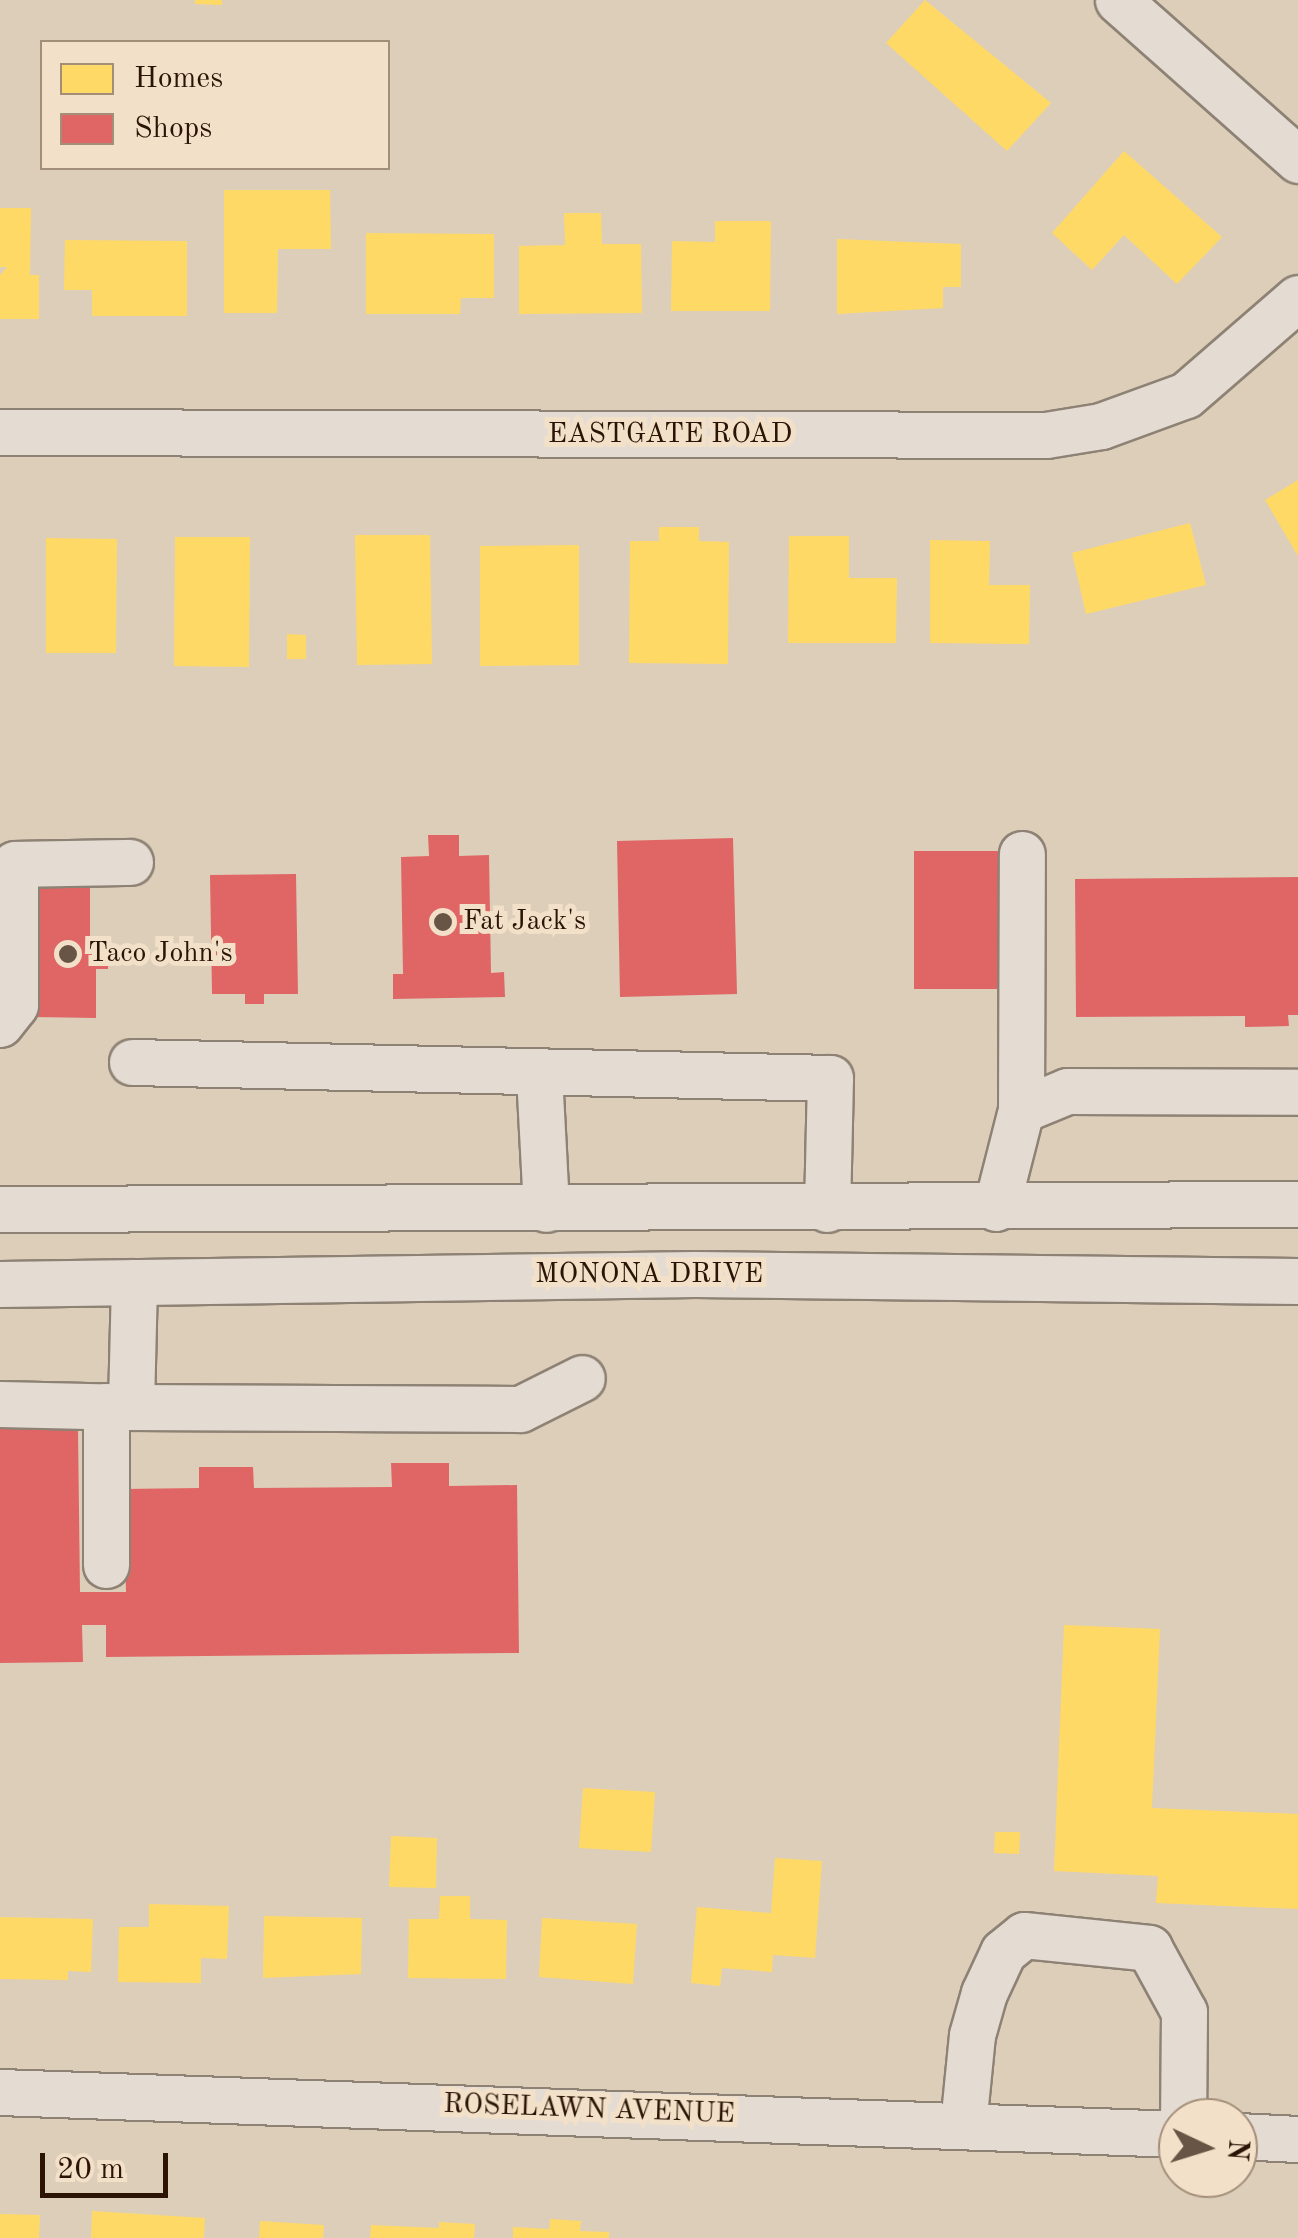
<!DOCTYPE html>
<html>
<head>
<meta charset="utf-8">
<style>
  body { margin:0 }
  #map { position:relative; width:1298px; height:2238px; overflow:hidden; background:#ddceb9; font-family:"Old Standard TT",serif }
  div>[style] { position:absolute }
  [style*='--x'] { left:calc(var(--x)*1px); top:calc(var(--y)*1px); width:calc(var(--w)*1px); rotate:calc(var(--a)*1deg) }
  .homes>* { inset:0; background:#ffd966 }
  .shops>* { inset:0; background:#e06666 }
  .roads { filter:drop-shadow(2px 0 #8e8275) drop-shadow(-2px 0 #8e8275) drop-shadow(0 2px #8e8275) drop-shadow(0 -2px #8e8275) }
  .minor>* { height:45px; margin:-22.5px; padding:0 22.5px; transform-origin:22.5px; border-radius:22.5px; background:#e4dcd2 }
  .dots>* { width:28px; height:28px; translate:-50% -50%; box-sizing:border-box; border:5px solid #f3e0c8; border-radius:50% }
  span { translate:-50% -50%; white-space:nowrap; text-align:center; line-height:1.15; -webkit-text-stroke:10px #f3e0c8; paint-order:stroke }
  .street-label { font-size:28px; color:#2b1406 }
  .poi-label { font-size:28px; color:#2b1406 }
  .left { translate:0 -50%; text-align:left }
  .legend { position:absolute; left:40px; top:40px; width:350px; height:130px; box-sizing:border-box; background:#f3e0c8; border:2px solid #a38e7a; margin:0; padding:12px 18px; list-style:none; font-size:30px; color:#2b1406 }
  .legend li { display:flex; align-items:center; gap:20px; height:50px }
  .legend b { width:50px; border:2px solid #a38e7a }
  .north { position:absolute; left:1158px; top:2098px; width:100px; height:100px; box-sizing:border-box; background:#f3e0c8; border:2px solid #a38e7a; border-radius:50%; rotate:94deg; font-size:28px; font-weight:700; line-height:40px; text-align:center; color:#2b1406 }
  .north::after { content:''; display:block; margin:auto; width:35px; height:45px; background:#695545; clip-path:polygon(50% 0,100% 100%,50% 72%,0 100%) }
  .scale { position:absolute; left:40px; top:2153px; width:128px; height:45px; box-sizing:border-box; border:5px solid #2b1406; border-top:0; padding-left:12px; font-size:30px; line-height:35px; white-space:nowrap; color:#2b1406; -webkit-text-stroke:8px #f3e0c8; paint-order:stroke }
</style>
</head>
<body>
<div id="map">
  <div class="homes">
    <i style="clip-path:polygon(195px 0,222px 0,222px 5px,195px 4px)"></i>
    <i style="clip-path:polygon(925px 0,1051px 103px,1007px 151px,886px 43px)"></i>
    <i style="clip-path:polygon(1124px 151px,1222px 237px,1177px 284px,1124px 235px,1092px 270px,1052px 233px)"></i>
    <i style="clip-path:polygon(224px 190px,330px 190px,331px 249px,278px 249px,277px 313px,224px 313px)"></i>
    <i style="clip-path:polygon(0 208px,31px 208px,30px 275px,39px 275px,39px 319px,0 319px,0 275px,7px 267px,0 267px)"></i>
    <i style="clip-path:polygon(564px 213px,601px 213px,602px 244px,641px 244px,642px 313px,519px 314px,519px 246px,565px 245px)"></i>
    <i style="clip-path:polygon(715px 221px,771px 221px,770px 311px,671px 311px,672px 241px,715px 242px)"></i>
    <i style="clip-path:polygon(366px 233px,494px 234px,494px 298px,461px 298px,460px 314px,366px 314px)"></i>
    <i style="clip-path:polygon(837px 239px,961px 244px,961px 287px,943px 287px,943px 308px,837px 314px)"></i>
    <i style="clip-path:polygon(65px 240px,187px 241px,187px 316px,92px 316px,92px 290px,64px 290px)"></i>
    <i style="clip-path:polygon(1298px 480px,1298px 556px,1265px 500px)"></i>
    <i style="clip-path:polygon(1190px 523px,1206px 585px,1086px 614px,1072px 553px)"></i>
    <i style="clip-path:polygon(659px 527px,699px 527px,699px 541px,729px 542px,728px 664px,629px 663px,630px 541px,659px 541px)"></i>
    <i style="clip-path:polygon(355px 535px,430px 535px,432px 664px,357px 665px)"></i>
    <i style="clip-path:polygon(789px 536px,849px 536px,849px 578px,897px 578px,896px 643px,788px 643px)"></i>
    <i style="clip-path:polygon(175px 537px,250px 537px,249px 667px,174px 666px)"></i>
    <i style="clip-path:polygon(46px 538px,117px 539px,116px 653px,46px 653px)"></i>
    <i style="clip-path:polygon(930px 540px,990px 541px,989px 585px,1030px 585px,1029px 644px,930px 643px)"></i>
    <i style="clip-path:polygon(579px 545px,579px 665px,480px 666px,480px 546px)"></i>
    <i style="clip-path:polygon(287px 634px,306px 635px,306px 659px,287px 659px)"></i>
    <i style="clip-path:polygon(1064px 1625px,1160px 1629px,1152px 1808px,1298px 1814px,1298px 1909px,1156px 1903px,1158px 1876px,1054px 1871px)"></i>
    <i style="clip-path:polygon(583px 1788px,655px 1792px,651px 1852px,579px 1848px)"></i>
    <i style="clip-path:polygon(995px 1832px,1020px 1832px,1019px 1854px,994px 1853px)"></i>
    <i style="clip-path:polygon(391px 1836px,437px 1838px,436px 1888px,389px 1887px)"></i>
    <i style="clip-path:polygon(775px 1858px,822px 1861px,815px 1958px,773px 1955px,772px 1972px,722px 1968px,720px 1986px,691px 1983px,697px 1907px,771px 1913px)"></i>
    <i style="clip-path:polygon(440px 1896px,470px 1896px,470px 1919px,507px 1920px,506px 1979px,408px 1978px,409px 1919px,439px 1919px)"></i>
    <i style="clip-path:polygon(149px 1904px,229px 1906px,227px 1959px,201px 1958px,201px 1983px,118px 1982px,119px 1927px,149px 1927px)"></i>
    <i style="clip-path:polygon(264px 1916px,362px 1918px,361px 1974px,263px 1978px)"></i>
    <i style="clip-path:polygon(0 1917px,93px 1919px,91px 1972px,68px 1971px,68px 1980px,0 1979px)"></i>
    <i style="clip-path:polygon(542px 1918px,637px 1924px,633px 1984px,539px 1977px)"></i>
    <i style="clip-path:polygon(92px 2211px,205px 2218px,204px 2238px,91px 2238px)"></i>
    <i style="clip-path:polygon(0 2214px,40px 2215px,39px 2238px,0 2238px)"></i>
    <i style="clip-path:polygon(550px 2219px,581px 2221px,580px 2231px,609px 2232px,609px 2238px,513px 2238px,513px 2227px,549px 2229px)"></i>
    <i style="clip-path:polygon(260px 2221px,324px 2225px,323px 2238px,259px 2238px)"></i>
    <i style="clip-path:polygon(439px 2222px,475px 2224px,474px 2238px,370px 2238px,371px 2225px,439px 2228px)"></i>
  </div>
  <div class="shops">
    <i style="clip-path:polygon(428px 835px,459px 835px,459px 856px,489px 855px,491px 973px,504px 972px,505px 997px,393px 999px,393px 974px,403px 974px,401px 857px,429px 856px)"></i>
    <i style="clip-path:polygon(733px 838px,737px 994px,620px 997px,617px 841px)"></i>
    <i style="clip-path:polygon(914px 851px,999px 851px,999px 972px,1008px 989px,914px 989px)"></i>
    <i style="clip-path:polygon(296px 874px,298px 994px,264px 994px,264px 1004px,245px 1004px,245px 994px,212px 994px,210px 875px)"></i>
    <i style="clip-path:polygon(1298px 877px,1298px 1015px,1288px 1015px,1289px 1026px,1245px 1027px,1245px 1016px,1076px 1017px,1075px 879px)"></i>
    <i style="clip-path:polygon(34px 878px,90px 878px,90px 945px,109px 946px,108px 969px,96px 969px,96px 1018px,34px 1017px)"></i>
    <i style="clip-path:polygon(78px 1428px,80px 1592px,126px 1592px,124px 1489px,199px 1488px,199px 1467px,253px 1467px,254px 1488px,392px 1487px,391px 1463px,449px 1463px,449px 1486px,517px 1485px,519px 1653px,106px 1657px,106px 1625px,82px 1625px,83px 1662px,0 1663px,0 1429px)"></i>
  </div>
  <div class="roads">
    <div class="minor">
      <i style="--x:1118;--y:0;--w:241;--a:41.6"></i>
      <i style="--x:0;--y:432;--w:1046;--a:0.16"></i>
      <i style="--x:1046;--y:435;--w:56;--a:-9.3"></i>
      <i style="--x:1101;--y:426;--w:90;--a:-20"></i>
      <i style="--x:1186;--y:395;--w:148;--a:-40.9"></i>
      <i style="--x:0;--y:1024;--w:24;--a:-52"></i>
      <i style="--x:15;--y:1005;--w:141;--a:-90"></i>
      <i style="--x:15;--y:864;--w:115;--a:-1"></i>
      <i style="--x:132;--y:1062;--w:698;--a:1.31"></i>
      <i style="--x:830;--y:1078;--w:131;--a:91.3"></i>
      <i style="--x:539;--y:1074;--w:135;--a:87"></i>
      <i style="--x:1021;--y:1110;--w:256;--a:-89.8"></i>
      <i style="--x:996;--y:1208;--w:101;--a:-75.7"></i>
      <i style="--x:1021;--y:1110;--w:50;--a:-22.4"></i>
      <i style="--x:1067;--y:1091;--w:231;--a:0.2"></i>
      <i style="--x:0;--y:1209;--w:1298;--a:-0.22"></i>
      <i style="--x:134;--y:1282;--w:125;--a:91.4"></i>
      <i style="--x:131;--y:1407;--w:389;--a:0.3"></i>
      <i style="--x:520;--y:1409;--w:69;--a:-26.6"></i>
      <i style="--x:0;--y:1284;--w:695;--a:-0.82"></i>
      <i style="--x:695;--y:1274;--w:603;--a:0.67"></i>
      <i style="--x:0;--y:1404;--w:131;--a:1.3"></i>
      <i style="--x:106;--y:1406;--w:159;--a:90"></i>
      <i style="--x:0;--y:2092;--w:1179;--a:2.04"></i>
      <i style="--x:963;--y:2125;--w:90;--a:-84.3"></i>
      <i style="--x:972;--y:2035;--w:44;--a:-74.1"></i>
      <i style="--x:984;--y:1993;--w:45;--a:-65.1"></i>
      <i style="--x:1003;--y:1952;--w:27;--a:-39"></i>
      <i style="--x:1024;--y:1935;--w:126;--a:5.9"></i>
      <i style="--x:1149;--y:1948;--w:73;--a:61.3"></i>
      <i style="--x:1184;--y:2012;--w:106;--a:90.5"></i>
      <i style="--x:1238;--y:2136;--w:60;--a:2.9"></i>
    </div>
  </div>
  <div class="dots">
    <i style="left:443px;top:922px;background:#695545"></i>
    <i style="left:68px;top:954px;background:#695545"></i>
  </div>
  <div class="street-label">
    <span style="left:670px;top:435px">EASTGATE ROAD</span>
    <span style="left:649px;top:1275px">MONONA DRIVE</span>
    <span style="left:589px;top:2110px;rotate:2deg">ROSELAWN AVENUE</span>
  </div>
  <div class="poi-label">
    <span class="left" style="left:463px;top:922px">Fat Jack's</span>
    <span class="left" style="left:88px;top:954px">Taco John's</span>
  </div>
  <ul class="legend">
  <li><b style="height:28px;background:#ffd966"></b>Homes</li>
  <li><b style="height:28px;background:#e06666"></b>Shops</li>
  </ul>
  <div class="north">N</div>
  <div class="scale">20 m</div>
</div>
</body>
</html>
